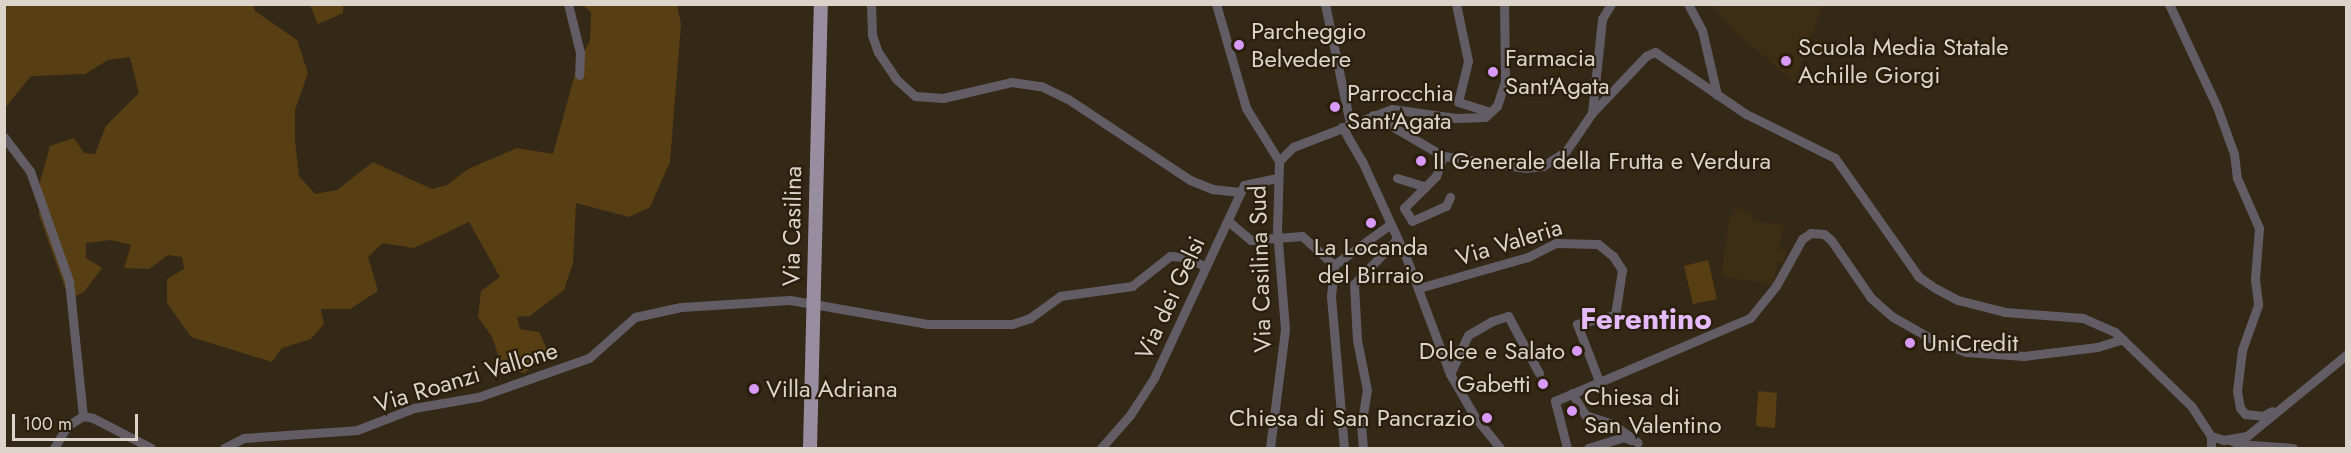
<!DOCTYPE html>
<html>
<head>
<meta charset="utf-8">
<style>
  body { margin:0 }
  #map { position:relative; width:2351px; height:453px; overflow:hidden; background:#342817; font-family:Jost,sans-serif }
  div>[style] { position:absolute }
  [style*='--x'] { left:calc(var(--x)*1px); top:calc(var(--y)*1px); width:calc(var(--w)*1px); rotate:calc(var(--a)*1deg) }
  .built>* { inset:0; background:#3d2d15 }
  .green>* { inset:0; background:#583e13 }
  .street>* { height:9px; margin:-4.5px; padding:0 4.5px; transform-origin:4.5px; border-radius:4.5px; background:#625d65 }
  .primary>* { height:14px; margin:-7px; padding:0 7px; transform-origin:7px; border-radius:7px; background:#998ea0 }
  .dots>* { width:16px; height:16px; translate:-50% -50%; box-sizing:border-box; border:3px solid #2a1f0d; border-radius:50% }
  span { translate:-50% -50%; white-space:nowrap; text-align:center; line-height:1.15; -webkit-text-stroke:4.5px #2a1f0d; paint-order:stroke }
  .poi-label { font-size:24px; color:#dcd4ca }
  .left { translate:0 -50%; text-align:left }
  .right { translate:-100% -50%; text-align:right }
  .street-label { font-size:24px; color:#dcd4ca }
  .district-label { font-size:30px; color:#e5bafb; font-weight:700 }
  .frame { position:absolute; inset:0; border:6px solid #dcd4ca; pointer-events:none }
  .scale { position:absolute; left:12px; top:414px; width:126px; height:27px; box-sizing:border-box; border:3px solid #dcd4ca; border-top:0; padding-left:8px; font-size:18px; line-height:21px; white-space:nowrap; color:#dcd4ca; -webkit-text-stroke:4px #2a1f0d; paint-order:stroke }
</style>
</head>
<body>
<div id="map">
  <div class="built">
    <i style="clip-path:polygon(1712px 5px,1823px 5px,1794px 82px,1736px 33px)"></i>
    <i style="clip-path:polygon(1736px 208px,1753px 215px,1752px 220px,1784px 225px,1779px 249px,1786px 251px,1784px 263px,1777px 262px,1773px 285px,1721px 276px,1729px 222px)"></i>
  </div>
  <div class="green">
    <i style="clip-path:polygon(5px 5px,253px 5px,255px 11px,297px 40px,308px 73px,295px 110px,295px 140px,299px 176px,315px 194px,337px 190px,373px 162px,432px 189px,447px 185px,468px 169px,517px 148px,553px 154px,578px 63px,590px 41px,591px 12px,583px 5px,677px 5px,681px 24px,670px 162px,650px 207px,629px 217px,576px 203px,573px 263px,564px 290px,530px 316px,517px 317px,520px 329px,539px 332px,548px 351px,525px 373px,503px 369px,492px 337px,478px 317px,481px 291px,500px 277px,469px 222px,414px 248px,383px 243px,368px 257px,378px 291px,350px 309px,321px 309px,324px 324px,311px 339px,282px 348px,272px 362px,191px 337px,167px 303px,167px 279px,184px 269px,182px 257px,168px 255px,149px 269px,124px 268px,131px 245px,111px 240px,86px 243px,86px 258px,102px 268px,84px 292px,69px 299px,39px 215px,40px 182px,50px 146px,74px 138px,84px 153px,95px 154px,106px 126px,139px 93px,130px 57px,108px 60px,85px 74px,31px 76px,5px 108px)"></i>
    <i style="clip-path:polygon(310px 5px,343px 5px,343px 13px,318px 24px)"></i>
    <i style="clip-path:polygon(1708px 260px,1717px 299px,1693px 304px,1684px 266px)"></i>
    <i style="clip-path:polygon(1758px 391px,1777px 393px,1775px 428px,1756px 426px)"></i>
  </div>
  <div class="street">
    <i style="--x:568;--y:4;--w:49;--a:76"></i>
    <i style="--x:580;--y:52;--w:23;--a:92"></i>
    <i style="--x:871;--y:4;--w:31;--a:88"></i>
    <i style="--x:872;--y:35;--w:18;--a:71"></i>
    <i style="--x:878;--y:52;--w:32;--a:56"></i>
    <i style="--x:896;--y:79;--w:25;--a:42"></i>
    <i style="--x:915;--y:96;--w:28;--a:4"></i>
    <i style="--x:943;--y:98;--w:70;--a:-13.2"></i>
    <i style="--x:1011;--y:82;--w:30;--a:8"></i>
    <i style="--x:1041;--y:86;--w:30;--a:26"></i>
    <i style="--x:1068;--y:99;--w:146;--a:33.6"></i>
    <i style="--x:1190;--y:180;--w:24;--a:22"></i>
    <i style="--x:1212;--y:189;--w:28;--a:6"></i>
    <i style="--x:1216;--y:4;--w:108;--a:73.9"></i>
    <i style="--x:1246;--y:108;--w:62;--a:58.1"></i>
    <i style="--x:1325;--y:4;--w:123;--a:78.2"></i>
    <i style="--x:1456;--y:4;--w:58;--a:78.1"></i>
    <i style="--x:1468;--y:61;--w:42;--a:103.7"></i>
    <i style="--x:1458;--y:102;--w:34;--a:17"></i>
    <i style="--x:1688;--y:4;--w:30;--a:62"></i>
    <i style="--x:1702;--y:30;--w:67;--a:77"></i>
    <i style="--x:2169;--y:4;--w:114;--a:65"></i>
    <i style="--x:2217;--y:107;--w:50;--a:70.1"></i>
    <i style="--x:2234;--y:154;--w:24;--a:83"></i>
    <i style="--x:2237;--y:178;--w:55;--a:66.3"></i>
    <i style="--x:2259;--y:228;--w:51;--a:94.5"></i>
    <i style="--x:2255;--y:279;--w:26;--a:83"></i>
    <i style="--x:2258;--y:305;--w:48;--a:109.6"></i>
    <i style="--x:2242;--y:350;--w:41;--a:97"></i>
    <i style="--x:2237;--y:391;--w:17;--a:80"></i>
    <i style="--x:2240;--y:408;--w:8;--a:50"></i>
    <i style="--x:2245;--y:414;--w:18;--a:6"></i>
    <i style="--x:2263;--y:416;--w:10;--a:-29"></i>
    <i style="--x:1592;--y:113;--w:95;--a:-83.9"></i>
    <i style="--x:1602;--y:19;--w:17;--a:-59"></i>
    <i style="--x:1373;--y:115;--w:81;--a:30.4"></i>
    <i style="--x:1443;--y:156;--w:84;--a:8.2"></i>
    <i style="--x:1526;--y:168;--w:17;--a:-7"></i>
    <i style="--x:1543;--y:166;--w:27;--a:-33"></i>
    <i style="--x:1566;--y:151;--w:46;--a:-55.6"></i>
    <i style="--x:1592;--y:113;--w:79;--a:-46.5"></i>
    <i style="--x:1646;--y:56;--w:10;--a:-24"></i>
    <i style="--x:1655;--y:52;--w:110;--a:34.3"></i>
    <i style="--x:1746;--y:114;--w:99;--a:26.3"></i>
    <i style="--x:1835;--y:158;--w:146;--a:54.8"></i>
    <i style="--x:1919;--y:277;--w:19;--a:35"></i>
    <i style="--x:1935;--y:288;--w:26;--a:28"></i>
    <i style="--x:1958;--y:300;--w:49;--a:14.3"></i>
    <i style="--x:2005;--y:312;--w:78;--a:4.4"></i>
    <i style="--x:2083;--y:318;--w:35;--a:24"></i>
    <i style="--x:2115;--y:332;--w:107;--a:44.2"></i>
    <i style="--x:2192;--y:407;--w:35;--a:57"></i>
    <i style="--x:2211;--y:436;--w:14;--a:17"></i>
    <i style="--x:2224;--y:440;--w:23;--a:-10"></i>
    <i style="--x:2247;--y:436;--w:128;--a:-39.3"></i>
    <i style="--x:1342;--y:127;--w:39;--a:60"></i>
    <i style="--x:1362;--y:161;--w:106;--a:65.4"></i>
    <i style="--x:1406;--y:257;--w:125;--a:69.4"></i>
    <i style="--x:1450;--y:374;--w:50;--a:59.8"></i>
    <i style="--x:1475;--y:417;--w:40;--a:51"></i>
    <i style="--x:4;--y:137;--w:43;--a:52.6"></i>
    <i style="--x:30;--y:171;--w:117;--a:70.5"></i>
    <i style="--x:69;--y:281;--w:136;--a:84.1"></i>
    <i style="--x:83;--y:416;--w:10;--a:11"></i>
    <i style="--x:93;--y:418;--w:65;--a:27.3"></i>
    <i style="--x:1443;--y:156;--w:21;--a:109"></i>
    <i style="--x:1436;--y:176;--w:45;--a:135"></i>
    <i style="--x:1404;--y:208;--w:15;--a:58"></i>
    <i style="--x:1412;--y:221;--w:37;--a:-24"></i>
    <i style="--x:1446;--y:206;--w:10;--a:-66"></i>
    <i style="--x:1397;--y:178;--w:30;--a:17"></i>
    <i style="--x:1228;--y:221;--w:30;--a:40"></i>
    <i style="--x:1251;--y:240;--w:51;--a:-4.5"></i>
    <i style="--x:1302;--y:236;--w:43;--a:42.2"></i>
    <i style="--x:1419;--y:288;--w:113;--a:-15.9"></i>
    <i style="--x:1528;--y:257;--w:31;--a:-27"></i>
    <i style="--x:1556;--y:243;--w:42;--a:1.4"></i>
    <i style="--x:1598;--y:244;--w:19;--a:39"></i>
    <i style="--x:1613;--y:256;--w:17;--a:57"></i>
    <i style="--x:1622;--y:270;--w:46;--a:98.8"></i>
    <i style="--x:1615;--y:315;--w:39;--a:167"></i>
    <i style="--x:1577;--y:324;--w:61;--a:68.9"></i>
    <i style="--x:1450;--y:374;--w:43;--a:-65.2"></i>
    <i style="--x:1468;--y:335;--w:28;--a:-30"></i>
    <i style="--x:1492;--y:321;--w:17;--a:-17"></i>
    <i style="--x:1508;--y:316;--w:65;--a:61.5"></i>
    <i style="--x:1572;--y:393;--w:26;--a:59"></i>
    <i style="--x:1585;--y:415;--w:29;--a:18"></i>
    <i style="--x:1613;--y:424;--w:31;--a:37"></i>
    <i style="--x:2211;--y:436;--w:12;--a:90"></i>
    <i style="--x:2229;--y:439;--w:10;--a:29"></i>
    <i style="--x:2238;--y:444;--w:55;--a:4.2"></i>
    <i style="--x:54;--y:448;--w:26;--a:-59"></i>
    <i style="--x:67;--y:426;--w:19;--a:-32"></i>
    <i style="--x:224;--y:448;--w:22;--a:-27"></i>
    <i style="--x:244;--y:438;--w:113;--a:-4"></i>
    <i style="--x:357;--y:430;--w:61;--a:-21.1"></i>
    <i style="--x:414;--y:408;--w:65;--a:-9.8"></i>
    <i style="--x:478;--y:397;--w:118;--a:-19.4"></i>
    <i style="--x:589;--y:358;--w:62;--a:-41.7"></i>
    <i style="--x:635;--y:317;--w:47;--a:-12.3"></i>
    <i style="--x:681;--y:307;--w:109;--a:-3.7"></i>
    <i style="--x:790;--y:300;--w:139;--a:9.9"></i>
    <i style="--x:927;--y:324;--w:85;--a:0"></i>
    <i style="--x:1012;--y:324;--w:19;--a:-18"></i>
    <i style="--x:1030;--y:318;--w:37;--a:-36"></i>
    <i style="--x:1060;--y:296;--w:73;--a:-7.9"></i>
    <i style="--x:1132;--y:286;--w:48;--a:-38.3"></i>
    <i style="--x:1170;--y:256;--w:15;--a:4"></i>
    <i style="--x:1185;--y:257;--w:23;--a:25"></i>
    <i style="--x:1101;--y:448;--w:44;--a:-48.7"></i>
    <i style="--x:1130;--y:415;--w:44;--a:-57"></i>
    <i style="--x:1154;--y:378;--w:213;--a:-65"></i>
    <i style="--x:1244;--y:185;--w:34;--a:-12"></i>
    <i style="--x:1270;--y:448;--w:120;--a:-82.8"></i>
    <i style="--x:1285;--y:329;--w:99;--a:-94.6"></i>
    <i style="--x:1277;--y:230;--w:69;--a:-88.3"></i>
    <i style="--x:1279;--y:161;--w:20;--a:-45"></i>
    <i style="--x:1293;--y:147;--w:106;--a:-21"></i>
    <i style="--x:1392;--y:109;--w:64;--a:8.1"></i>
    <i style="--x:1455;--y:118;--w:30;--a:-2"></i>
    <i style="--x:1485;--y:117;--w:16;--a:-43"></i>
    <i style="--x:1497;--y:106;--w:26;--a:-72"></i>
    <i style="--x:1505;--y:81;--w:77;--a:-90.7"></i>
    <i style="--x:1344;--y:448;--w:153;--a:-94.9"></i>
    <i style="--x:1331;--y:296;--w:31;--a:-84"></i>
    <i style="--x:1334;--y:265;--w:68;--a:-36"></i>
    <i style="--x:1363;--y:448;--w:21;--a:-95"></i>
    <i style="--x:1361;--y:427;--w:37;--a:-81"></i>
    <i style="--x:1367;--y:390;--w:51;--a:-101.3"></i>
    <i style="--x:1357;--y:340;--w:56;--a:-93.1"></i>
    <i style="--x:1354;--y:284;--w:62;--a:-46.3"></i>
    <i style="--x:1567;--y:448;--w:49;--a:-104.3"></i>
    <i style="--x:1555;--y:401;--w:212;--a:-23.1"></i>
    <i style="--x:1750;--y:318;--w:41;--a:-50.9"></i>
    <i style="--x:1776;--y:286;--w:54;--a:-61"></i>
    <i style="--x:1802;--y:239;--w:11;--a:-34"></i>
    <i style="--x:1811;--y:233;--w:13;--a:4"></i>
    <i style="--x:1824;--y:234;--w:9;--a:41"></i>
    <i style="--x:1831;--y:240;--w:70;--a:55.4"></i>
    <i style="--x:1871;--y:298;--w:29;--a:41"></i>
    <i style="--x:1893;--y:317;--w:51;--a:29.6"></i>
    <i style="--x:1937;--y:342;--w:31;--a:19"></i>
    <i style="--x:1966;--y:352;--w:58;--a:3.9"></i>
    <i style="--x:2024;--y:356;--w:74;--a:-7"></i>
    <i style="--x:2097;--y:347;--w:27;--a:-17"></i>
    <i style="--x:1588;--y:448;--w:38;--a:-17"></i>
    <i style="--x:1624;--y:437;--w:8;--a:23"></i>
  </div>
  <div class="primary">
    <i style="--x:810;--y:448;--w:444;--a:-88.6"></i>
  </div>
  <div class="dots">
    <i style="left:1239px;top:45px;background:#d99af7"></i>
    <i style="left:1786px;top:61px;background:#d99af7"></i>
    <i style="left:1493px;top:72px;background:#d99af7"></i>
    <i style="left:1335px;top:107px;background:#d99af7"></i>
    <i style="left:1421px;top:161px;background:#d99af7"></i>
    <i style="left:1371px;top:223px;background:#d99af7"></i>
    <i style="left:1910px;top:343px;background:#d99af7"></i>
    <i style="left:1577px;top:351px;background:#d99af7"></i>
    <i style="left:1543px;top:384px;background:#d99af7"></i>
    <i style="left:754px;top:389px;background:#d99af7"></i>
    <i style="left:1572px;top:411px;background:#d99af7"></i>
    <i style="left:1487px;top:418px;background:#d99af7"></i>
  </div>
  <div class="poi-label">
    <span class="left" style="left:1251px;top:45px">Parcheggio<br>Belvedere</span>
    <span class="left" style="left:1798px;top:61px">Scuola Media Statale<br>Achille Giorgi</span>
    <span class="left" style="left:1505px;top:72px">Farmacia<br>Sant'Agata</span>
    <span class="left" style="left:1347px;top:107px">Parrocchia<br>Sant'Agata</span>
    <span class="left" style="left:1433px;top:161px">Il Generale della Frutta e Verdura</span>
    <span style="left:1371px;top:261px">La Locanda<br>del Birraio</span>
    <span class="left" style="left:1922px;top:343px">UniCredit</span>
    <span class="right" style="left:1565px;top:351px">Dolce e Salato</span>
    <span class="right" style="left:1531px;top:384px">Gabetti</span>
    <span class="left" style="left:766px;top:389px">Villa Adriana</span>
    <span class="left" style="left:1584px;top:411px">Chiesa di<br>San Valentino</span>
    <span class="right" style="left:1475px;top:418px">Chiesa di San Pancrazio</span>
  </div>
  <div class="street-label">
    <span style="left:792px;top:226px;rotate:-89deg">Via Casilina</span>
    <span style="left:1509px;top:242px;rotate:-17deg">Via Valeria</span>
    <span style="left:1260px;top:269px;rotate:-92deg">Via Casilina Sud</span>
    <span style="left:1170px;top:298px;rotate:-65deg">Via dei Gelsi</span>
    <span style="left:466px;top:377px;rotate:-17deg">Via Roanzi Vallone</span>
  </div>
  <div class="district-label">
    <span style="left:1646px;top:319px">Ferentino</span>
  </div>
  <div class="frame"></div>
  <div class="scale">100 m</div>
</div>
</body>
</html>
